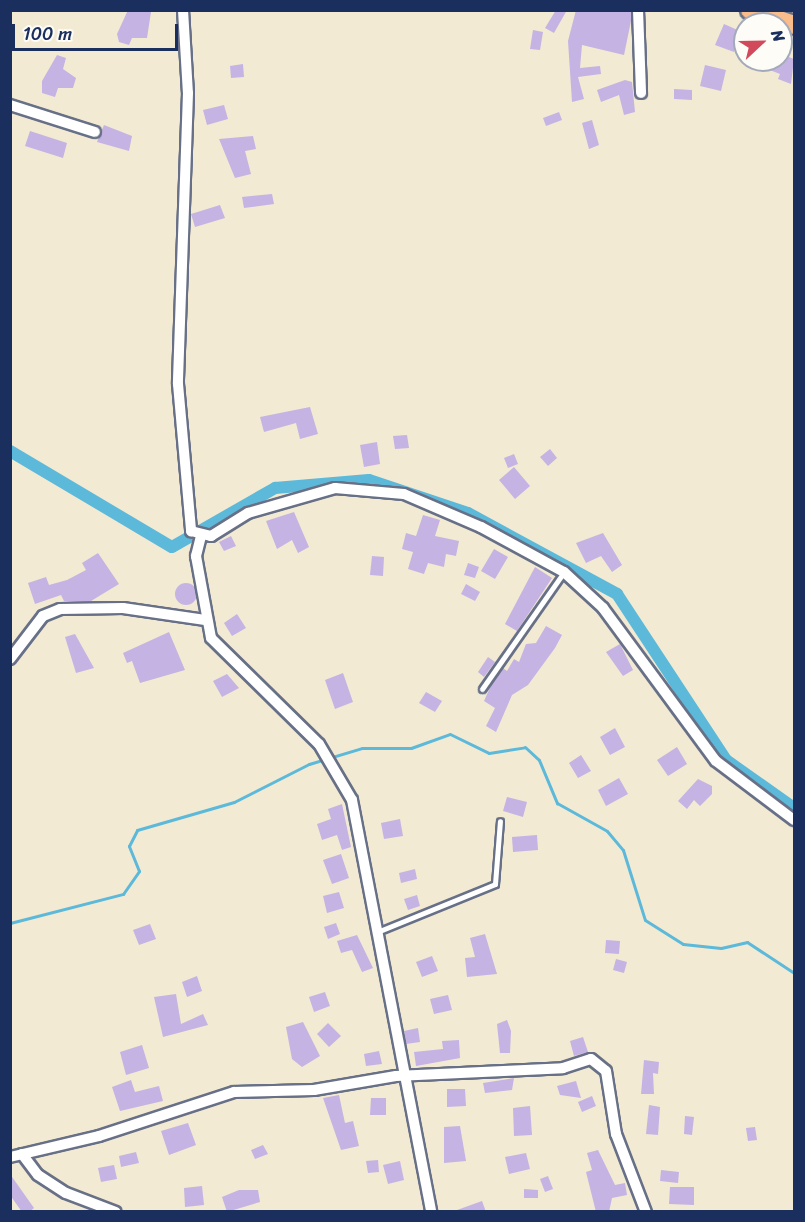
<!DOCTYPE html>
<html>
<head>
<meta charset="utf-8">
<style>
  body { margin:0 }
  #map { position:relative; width:805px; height:1222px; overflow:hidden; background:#f3ead3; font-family:Sriracha,sans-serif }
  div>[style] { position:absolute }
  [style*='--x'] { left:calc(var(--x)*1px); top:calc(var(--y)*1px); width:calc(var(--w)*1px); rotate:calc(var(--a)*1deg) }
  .stream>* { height:3px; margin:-1.5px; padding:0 1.5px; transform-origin:1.5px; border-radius:1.5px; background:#5cb9da }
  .canal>* { height:12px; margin:-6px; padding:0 6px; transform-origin:6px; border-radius:6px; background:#5cb9da }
  .building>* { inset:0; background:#c5b3e3 }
  .round { border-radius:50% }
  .roads { filter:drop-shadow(2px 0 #677087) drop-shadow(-2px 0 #677087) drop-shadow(0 2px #677087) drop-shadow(0 -2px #677087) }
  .lane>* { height:5px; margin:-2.5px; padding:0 2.5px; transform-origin:2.5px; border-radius:2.5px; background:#fff }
  .street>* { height:10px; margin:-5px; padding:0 5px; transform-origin:5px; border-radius:5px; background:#fff }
  .highway>* { height:18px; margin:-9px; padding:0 9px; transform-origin:9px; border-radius:9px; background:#f9bc8a }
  span { translate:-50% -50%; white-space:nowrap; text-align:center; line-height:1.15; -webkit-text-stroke:5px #fdfcf7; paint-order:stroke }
  .frame { position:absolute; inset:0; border:12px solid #1b2f5e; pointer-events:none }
  .north { position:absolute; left:733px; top:12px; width:60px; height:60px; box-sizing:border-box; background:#fdfcf7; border:2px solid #a3aaba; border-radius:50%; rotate:68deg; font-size:16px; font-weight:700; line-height:24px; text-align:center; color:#1b2f5e }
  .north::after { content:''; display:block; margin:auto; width:21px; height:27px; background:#d1495b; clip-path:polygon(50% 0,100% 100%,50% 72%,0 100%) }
  .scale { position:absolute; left:12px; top:24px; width:166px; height:27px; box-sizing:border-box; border:3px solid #1b2f5e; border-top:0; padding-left:8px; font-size:18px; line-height:21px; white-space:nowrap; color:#1b2f5e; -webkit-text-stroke:4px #fdfcf7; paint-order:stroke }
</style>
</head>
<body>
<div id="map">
  <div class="stream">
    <i style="--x:10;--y:923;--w:117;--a:-14.4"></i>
    <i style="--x:123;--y:894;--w:28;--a:-55"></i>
    <i style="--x:139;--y:871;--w:27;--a:-112"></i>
    <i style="--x:129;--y:846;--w:18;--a:-63"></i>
    <i style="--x:137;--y:830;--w:101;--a:-16.1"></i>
    <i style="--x:234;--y:802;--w:84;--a:-26.9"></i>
    <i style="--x:309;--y:764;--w:55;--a:-16.8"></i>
    <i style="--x:362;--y:748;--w:49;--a:0"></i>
    <i style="--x:411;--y:748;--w:41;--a:-19.7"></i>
    <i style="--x:450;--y:734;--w:43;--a:26"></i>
    <i style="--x:489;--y:753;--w:36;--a:-9"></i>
    <i style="--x:525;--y:747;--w:19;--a:43"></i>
    <i style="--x:539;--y:760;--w:47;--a:67.3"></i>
    <i style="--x:557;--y:803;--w:57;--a:29.2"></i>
    <i style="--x:607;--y:831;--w:25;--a:50"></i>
    <i style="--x:623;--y:850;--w:73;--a:72.6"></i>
    <i style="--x:645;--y:920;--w:45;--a:32.3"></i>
    <i style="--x:683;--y:944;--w:38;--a:6"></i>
    <i style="--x:721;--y:948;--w:27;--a:-13"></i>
    <i style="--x:747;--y:942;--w:56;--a:33.4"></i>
  </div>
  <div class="canal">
    <i style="--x:10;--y:451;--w:188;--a:30.7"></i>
    <i style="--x:172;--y:547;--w:119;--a:-29.8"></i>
    <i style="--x:275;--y:488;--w:94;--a:-4.9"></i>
    <i style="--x:369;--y:480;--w:104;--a:18.4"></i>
    <i style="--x:468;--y:513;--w:170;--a:28.5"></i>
    <i style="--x:617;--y:594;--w:199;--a:56.7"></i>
    <i style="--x:726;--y:760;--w:83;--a:35.2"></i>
  </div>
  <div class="building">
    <i style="clip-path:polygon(128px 10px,151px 12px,147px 38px,132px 38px,129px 45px,119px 42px,117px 34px)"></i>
    <i style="clip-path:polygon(556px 10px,567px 10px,554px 33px,545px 28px)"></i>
    <i style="clip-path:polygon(576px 10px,631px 10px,631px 21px,624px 55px,582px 45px,580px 68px,600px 66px,601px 74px,578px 77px,584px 99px,572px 102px,568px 41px)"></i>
    <i style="clip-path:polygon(724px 24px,742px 32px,734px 52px,715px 45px)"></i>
    <i style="clip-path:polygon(533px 30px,543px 32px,540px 50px,530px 49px)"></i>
    <i style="clip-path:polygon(781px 54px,794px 59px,791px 84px,778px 79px,780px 74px,746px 61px,781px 60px)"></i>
    <i style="clip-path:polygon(57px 55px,66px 58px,63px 69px,76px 78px,73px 88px,58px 88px,55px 97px,42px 93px,42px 81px)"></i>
    <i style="clip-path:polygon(243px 64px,244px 77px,231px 78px,230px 66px)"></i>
    <i style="clip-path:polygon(705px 65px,726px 70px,721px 91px,700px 86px)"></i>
    <i style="clip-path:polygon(625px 80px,632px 82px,635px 112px,624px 115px,619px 95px,601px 102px,597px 90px)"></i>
    <i style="clip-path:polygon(674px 89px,692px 90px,692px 100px,674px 99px)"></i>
    <i style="clip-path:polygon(224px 105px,228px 119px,207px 125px,203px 110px)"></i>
    <i style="clip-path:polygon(559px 112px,562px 120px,546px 126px,543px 118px)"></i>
    <i style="clip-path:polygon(592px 120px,599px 145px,589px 149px,582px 123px)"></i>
    <i style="clip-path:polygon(104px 125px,132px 136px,129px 151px,97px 142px)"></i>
    <i style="clip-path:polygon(30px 131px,67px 143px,63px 158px,25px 146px)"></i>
    <i style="clip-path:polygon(253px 136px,256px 149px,245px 151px,251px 174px,235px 178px,219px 139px)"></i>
    <i style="clip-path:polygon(272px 194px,274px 204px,244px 208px,242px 197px)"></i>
    <i style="clip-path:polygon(220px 205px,225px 218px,195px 227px,191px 214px)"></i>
    <i style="clip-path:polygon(310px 407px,318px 434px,300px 439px,296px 423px,264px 432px,260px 417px)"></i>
    <i style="clip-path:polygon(407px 435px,409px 448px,395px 449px,393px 436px)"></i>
    <i style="clip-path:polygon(377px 442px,380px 464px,364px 467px,360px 445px)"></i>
    <i style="clip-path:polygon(550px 449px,557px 458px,548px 466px,540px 457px)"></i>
    <i style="clip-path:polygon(514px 454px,518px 464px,508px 468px,504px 458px)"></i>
    <i style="clip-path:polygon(514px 467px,530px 486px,515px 499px,499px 480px)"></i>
    <i style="clip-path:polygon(294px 512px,309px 547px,298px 553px,292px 540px,277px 549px,266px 521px)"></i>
    <i style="clip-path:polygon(423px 515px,440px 520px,435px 536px,459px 541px,456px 556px,446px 554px,444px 567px,428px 563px,424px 574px,408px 569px,413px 552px,402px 549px,406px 533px,416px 536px)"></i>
    <i style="clip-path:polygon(603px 533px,622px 565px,612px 572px,601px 556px,586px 563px,576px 543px)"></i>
    <i style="clip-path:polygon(231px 536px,236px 546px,224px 551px,219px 542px)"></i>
    <i style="clip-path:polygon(494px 549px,508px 557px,495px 579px,481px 571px)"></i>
    <i style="clip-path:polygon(98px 553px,119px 584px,91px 601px,64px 601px,61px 595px,35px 604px,28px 583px,46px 577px,49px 585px,67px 580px,86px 570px,82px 563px)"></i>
    <i style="clip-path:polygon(372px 556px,384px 557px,383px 576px,370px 575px)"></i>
    <i style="clip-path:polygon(468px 563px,479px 567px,475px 578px,464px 575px)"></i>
    <i style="clip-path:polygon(535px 567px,552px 578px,517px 631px,505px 624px)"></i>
    <i class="round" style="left:175px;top:583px;width:22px;height:22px"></i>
    <i style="clip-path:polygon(466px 584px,480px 592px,475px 601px,461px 594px)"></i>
    <i style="clip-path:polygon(237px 614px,246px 628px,232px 636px,224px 623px)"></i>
    <i style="clip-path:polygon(546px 626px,562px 635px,555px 648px,528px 685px,512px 695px,496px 732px,486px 726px,495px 708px,484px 701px,492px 683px,503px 668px,507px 671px,514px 659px,519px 662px,526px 644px,536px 643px)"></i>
    <i style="clip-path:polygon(169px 632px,185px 670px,140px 683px,132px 661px,127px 663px,123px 653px)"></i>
    <i style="clip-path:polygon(75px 634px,94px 668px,76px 673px,65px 637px)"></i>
    <i style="clip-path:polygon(620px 644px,633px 670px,623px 676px,606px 652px)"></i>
    <i style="clip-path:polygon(488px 657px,495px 662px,484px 677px,478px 672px)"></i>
    <i style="clip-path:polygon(343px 673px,353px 702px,335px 709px,325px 680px)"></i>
    <i style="clip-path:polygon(227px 674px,239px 688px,222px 697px,213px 681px)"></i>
    <i style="clip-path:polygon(426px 692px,442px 701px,435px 712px,419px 703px)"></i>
    <i style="clip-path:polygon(615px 728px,625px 747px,610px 755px,600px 737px)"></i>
    <i style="clip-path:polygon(677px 747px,687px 764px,668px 776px,657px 760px)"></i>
    <i style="clip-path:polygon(581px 755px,591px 771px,578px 778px,569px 763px)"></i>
    <i style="clip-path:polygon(619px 778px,628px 794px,606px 806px,598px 790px)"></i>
    <i style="clip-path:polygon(698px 779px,712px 786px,712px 794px,700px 806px,694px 800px,687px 809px,678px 801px)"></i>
    <i style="clip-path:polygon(507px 797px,527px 802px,523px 817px,503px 811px)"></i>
    <i style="clip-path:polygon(342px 804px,351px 847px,342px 850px,337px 835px,322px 840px,317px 824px,331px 819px,328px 809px)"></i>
    <i style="clip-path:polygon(400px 819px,403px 836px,384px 839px,381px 823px)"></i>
    <i style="clip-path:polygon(537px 835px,538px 850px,513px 852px,512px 837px)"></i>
    <i style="clip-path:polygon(341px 854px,349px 878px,332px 884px,323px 860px)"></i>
    <i style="clip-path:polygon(415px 869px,417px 879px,401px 883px,399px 873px)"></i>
    <i style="clip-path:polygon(339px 892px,344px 908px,327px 913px,323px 896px)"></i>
    <i style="clip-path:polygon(417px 895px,420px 906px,408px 910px,404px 899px)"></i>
    <i style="clip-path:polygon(336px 923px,340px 934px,328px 939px,324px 927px)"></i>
    <i style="clip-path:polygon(150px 924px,156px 939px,139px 945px,133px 930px)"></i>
    <i style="clip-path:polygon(485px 934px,497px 974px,467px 977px,465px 958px,475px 957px,470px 938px)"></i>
    <i style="clip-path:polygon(357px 935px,373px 968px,362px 972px,352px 950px,341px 953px,337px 941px)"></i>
    <i style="clip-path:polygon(606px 940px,620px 941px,619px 954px,605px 953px)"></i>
    <i style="clip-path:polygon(432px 956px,438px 971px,422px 977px,416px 962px)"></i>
    <i style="clip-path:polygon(616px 959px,627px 962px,624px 973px,613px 970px)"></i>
    <i style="clip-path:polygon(197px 976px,202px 991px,187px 997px,182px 982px)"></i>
    <i style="clip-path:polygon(325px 992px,330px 1006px,314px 1012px,309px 997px)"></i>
    <i style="clip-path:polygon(176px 994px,181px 1024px,203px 1014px,208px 1025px,163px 1037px,154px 997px)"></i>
    <i style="clip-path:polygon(448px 995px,452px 1010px,434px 1014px,430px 999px)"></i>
    <i style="clip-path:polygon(507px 1020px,511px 1031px,510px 1053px,500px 1053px,497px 1024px)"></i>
    <i style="clip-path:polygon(303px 1022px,320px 1056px,302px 1067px,292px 1059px,286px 1027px)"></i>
    <i style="clip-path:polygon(328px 1023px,341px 1036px,329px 1047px,317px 1034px)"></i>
    <i style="clip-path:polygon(418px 1028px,420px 1042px,406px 1044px,404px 1031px)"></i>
    <i style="clip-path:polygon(583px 1037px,588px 1052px,574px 1056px,570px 1041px)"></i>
    <i style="clip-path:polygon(459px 1040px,460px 1058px,416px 1066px,414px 1052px,443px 1049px,442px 1041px)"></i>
    <i style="clip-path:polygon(142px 1045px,149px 1068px,126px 1075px,120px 1052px)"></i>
    <i style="clip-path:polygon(379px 1051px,382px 1064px,366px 1066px,364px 1054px)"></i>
    <i style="clip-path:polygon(644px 1060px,659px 1062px,658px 1074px,653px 1073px,654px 1094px,641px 1094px)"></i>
    <i style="clip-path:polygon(514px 1078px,512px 1090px,485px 1093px,483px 1083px)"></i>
    <i style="clip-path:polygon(131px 1080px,135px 1092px,159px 1086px,163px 1101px,120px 1111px,112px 1087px)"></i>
    <i style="clip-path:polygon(576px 1081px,581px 1098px,560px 1095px,557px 1086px)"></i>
    <i style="clip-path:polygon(447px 1089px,465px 1089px,466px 1106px,447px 1107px)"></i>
    <i style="clip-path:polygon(339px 1095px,345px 1123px,353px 1121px,359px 1146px,341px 1150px,323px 1098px)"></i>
    <i style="clip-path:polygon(592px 1096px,596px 1106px,582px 1112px,578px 1102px)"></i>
    <i style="clip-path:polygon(371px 1098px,386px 1098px,386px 1115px,370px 1115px)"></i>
    <i style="clip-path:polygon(649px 1105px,660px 1107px,658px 1135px,646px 1134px)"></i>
    <i style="clip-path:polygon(530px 1106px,532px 1135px,514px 1136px,513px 1108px)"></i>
    <i style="clip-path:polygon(685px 1116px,694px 1117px,692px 1135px,684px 1134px)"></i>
    <i style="clip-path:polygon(188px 1123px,196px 1145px,169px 1155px,161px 1131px)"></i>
    <i style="clip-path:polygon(460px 1126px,466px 1161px,444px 1163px,444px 1127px)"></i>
    <i style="clip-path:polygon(755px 1127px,757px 1140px,748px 1141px,746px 1128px)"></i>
    <i style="clip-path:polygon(263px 1145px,268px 1154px,255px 1159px,251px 1150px)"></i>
    <i style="clip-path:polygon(598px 1150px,615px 1185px,625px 1183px,627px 1195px,612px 1198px,609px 1212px,596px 1212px,586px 1172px,592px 1170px,587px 1153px)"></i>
    <i style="clip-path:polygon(136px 1152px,139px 1163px,121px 1167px,119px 1156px)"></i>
    <i style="clip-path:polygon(526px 1153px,530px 1169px,509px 1174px,505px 1157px)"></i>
    <i style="clip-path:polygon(378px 1160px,379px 1172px,368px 1173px,366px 1161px)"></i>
    <i style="clip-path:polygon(400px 1161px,404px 1180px,388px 1184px,383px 1165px)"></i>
    <i style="clip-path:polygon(114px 1165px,117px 1179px,101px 1182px,98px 1168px)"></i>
    <i style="clip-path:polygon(661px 1170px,679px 1172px,678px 1183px,660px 1181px)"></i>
    <i style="clip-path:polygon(10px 1174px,34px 1208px,29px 1212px,22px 1212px,10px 1195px)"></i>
    <i style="clip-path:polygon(548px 1176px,553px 1189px,545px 1192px,540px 1179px)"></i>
    <i style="clip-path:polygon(202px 1186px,204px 1205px,185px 1207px,184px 1188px)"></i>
    <i style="clip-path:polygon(670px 1187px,694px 1187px,694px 1205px,669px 1204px)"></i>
    <i style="clip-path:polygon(524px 1189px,538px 1190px,538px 1198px,524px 1198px)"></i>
    <i style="clip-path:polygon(239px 1190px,258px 1190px,260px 1202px,227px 1212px,222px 1197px)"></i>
    <i style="clip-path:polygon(482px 1201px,486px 1212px,457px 1212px,457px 1210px)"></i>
  </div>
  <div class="roads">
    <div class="lane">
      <i style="--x:482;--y:689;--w:143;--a:-55"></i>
      <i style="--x:377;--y:932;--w:127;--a:-22.1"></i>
      <i style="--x:495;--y:884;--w:63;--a:-85.5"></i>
    </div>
    <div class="street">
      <i style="--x:183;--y:10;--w:83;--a:86.6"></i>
      <i style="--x:188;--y:93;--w:291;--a:92"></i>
      <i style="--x:178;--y:384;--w:148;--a:84.9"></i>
      <i style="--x:191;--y:531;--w:21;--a:14"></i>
      <i style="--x:211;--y:536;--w:44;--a:-31.9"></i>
      <i style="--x:248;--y:513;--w:91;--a:-16"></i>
      <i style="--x:335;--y:488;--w:69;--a:5"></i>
      <i style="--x:404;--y:494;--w:84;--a:23.2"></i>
      <i style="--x:481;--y:527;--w:94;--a:28.5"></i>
      <i style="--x:564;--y:572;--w:53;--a:42.7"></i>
      <i style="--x:603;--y:608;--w:190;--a:53.6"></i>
      <i style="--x:716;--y:761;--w:98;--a:37.1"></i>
      <i style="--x:638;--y:10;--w:83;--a:87.9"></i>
      <i style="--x:10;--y:105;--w:89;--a:17.6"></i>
      <i style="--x:201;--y:536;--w:21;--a:104"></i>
      <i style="--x:196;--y:556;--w:83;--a:79.6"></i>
      <i style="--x:211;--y:638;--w:151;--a:44.5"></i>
      <i style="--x:319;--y:744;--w:65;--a:59.5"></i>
      <i style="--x:352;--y:800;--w:420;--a:79.1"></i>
      <i style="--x:10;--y:659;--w:54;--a:-52.5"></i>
      <i style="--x:43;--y:616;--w:18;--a:-22"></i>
      <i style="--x:60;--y:609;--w:63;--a:-0.9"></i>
      <i style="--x:123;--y:608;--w:83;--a:8.3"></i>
      <i style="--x:22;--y:1154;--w:26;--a:53"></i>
      <i style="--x:38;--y:1175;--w:33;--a:33"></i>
      <i style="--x:66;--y:1193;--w:53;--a:20.8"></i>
      <i style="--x:10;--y:1157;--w:91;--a:-13.3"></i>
      <i style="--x:99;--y:1136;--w:142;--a:-18.1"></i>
      <i style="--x:234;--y:1092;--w:80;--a:-1.4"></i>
      <i style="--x:314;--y:1090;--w:83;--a:-9.7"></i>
      <i style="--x:396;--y:1076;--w:167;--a:-2.7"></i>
      <i style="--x:563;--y:1068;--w:29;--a:-18"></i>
      <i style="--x:591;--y:1059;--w:19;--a:39"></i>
      <i style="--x:606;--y:1071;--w:64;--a:81"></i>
      <i style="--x:616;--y:1134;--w:84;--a:69"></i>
    </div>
    <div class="highway">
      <i style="--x:750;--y:10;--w:46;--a:18.8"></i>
    </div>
  </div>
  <div class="frame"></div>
  <div class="north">N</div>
  <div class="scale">100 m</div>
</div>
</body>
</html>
